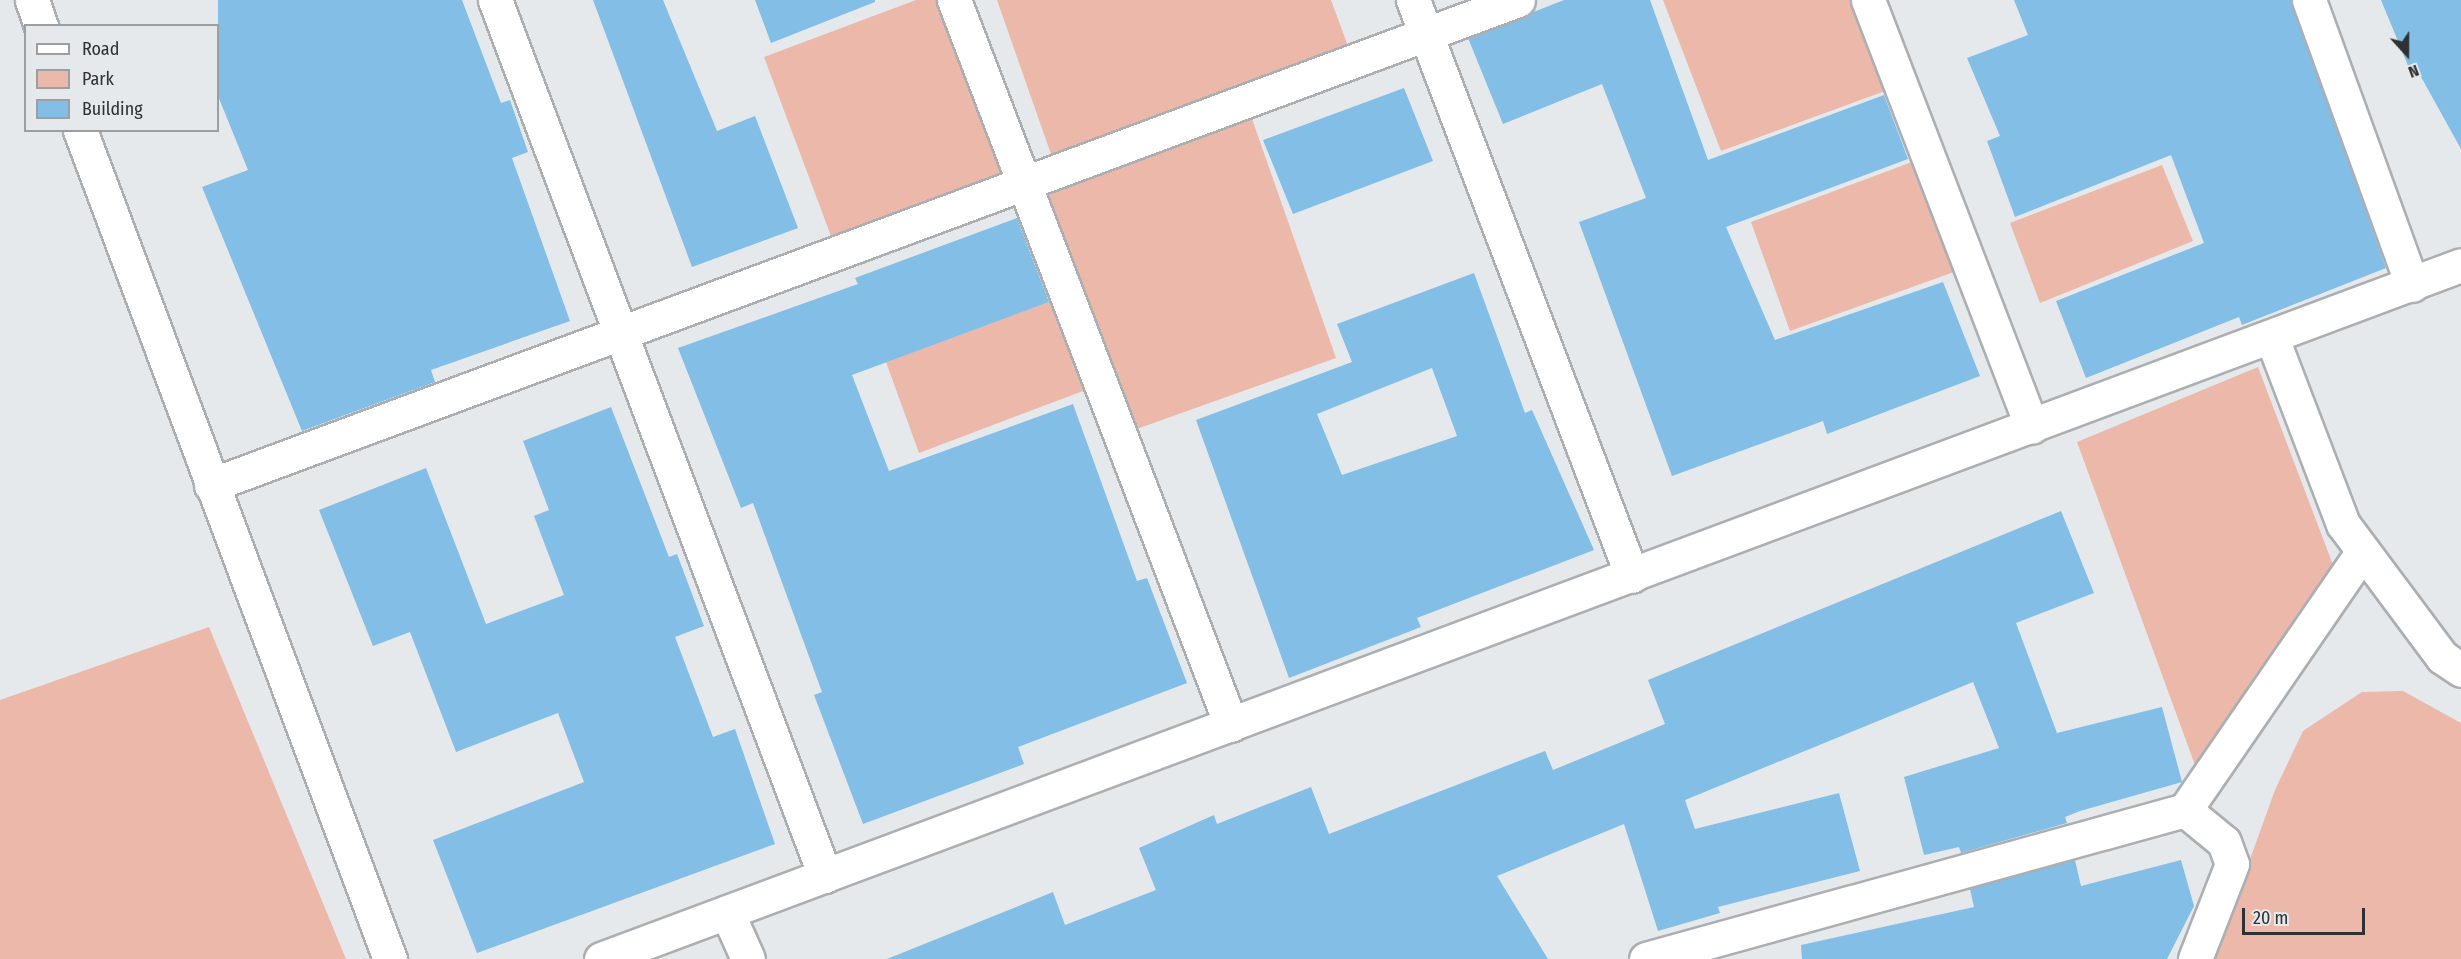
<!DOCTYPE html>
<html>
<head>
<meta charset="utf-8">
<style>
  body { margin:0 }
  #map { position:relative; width:2461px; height:959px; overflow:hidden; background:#e5e9ec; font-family:"Fira Sans Condensed",sans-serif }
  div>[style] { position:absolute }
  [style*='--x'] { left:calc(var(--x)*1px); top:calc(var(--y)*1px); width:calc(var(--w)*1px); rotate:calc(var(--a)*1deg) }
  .green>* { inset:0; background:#ebb8aa }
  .building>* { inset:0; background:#82bee5 }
  .roads { filter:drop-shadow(2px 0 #abafb2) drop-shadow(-2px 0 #abafb2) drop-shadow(0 2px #abafb2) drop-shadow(0 -2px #abafb2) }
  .minor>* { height:33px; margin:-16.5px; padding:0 16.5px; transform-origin:16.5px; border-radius:16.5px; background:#fff }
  span { translate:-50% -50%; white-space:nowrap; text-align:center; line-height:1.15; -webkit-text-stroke:4.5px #e5e9ec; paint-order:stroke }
  .legend { position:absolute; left:24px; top:24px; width:195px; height:108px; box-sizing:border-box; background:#e5e9ec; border:2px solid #9c9fa1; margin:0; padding:8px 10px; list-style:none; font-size:18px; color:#2e3031 }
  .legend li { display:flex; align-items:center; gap:12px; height:30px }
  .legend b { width:30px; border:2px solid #9c9fa1 }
  .north { position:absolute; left:2377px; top:24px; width:60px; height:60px; -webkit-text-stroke:4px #e5e9ec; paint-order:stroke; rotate:159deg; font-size:16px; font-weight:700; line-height:24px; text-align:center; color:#2e3031 }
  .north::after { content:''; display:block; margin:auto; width:21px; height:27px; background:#2e3031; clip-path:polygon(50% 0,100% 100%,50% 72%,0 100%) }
  .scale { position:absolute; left:2242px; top:908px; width:123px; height:27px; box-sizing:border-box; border:3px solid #2e3031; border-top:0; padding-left:8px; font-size:18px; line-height:21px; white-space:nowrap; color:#2e3031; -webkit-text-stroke:4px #e5e9ec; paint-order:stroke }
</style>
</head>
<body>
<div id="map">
  <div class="green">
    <i style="clip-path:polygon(916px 0,943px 0,1009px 179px,834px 244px,764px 57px)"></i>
    <i style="clip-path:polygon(997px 0,1331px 0,1348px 46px,1052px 157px)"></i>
    <i style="clip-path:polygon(1663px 0,1850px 0,1885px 91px,1721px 151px)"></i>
    <i style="clip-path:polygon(1252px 119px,1336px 358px,1131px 431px,1041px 193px)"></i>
    <i style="clip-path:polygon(1912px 162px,1954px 272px,1790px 331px,1751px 222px)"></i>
    <i style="clip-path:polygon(2162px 165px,2193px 241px,2040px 303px,2010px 223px)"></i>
    <i style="clip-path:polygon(1057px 299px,1091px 388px,919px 453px,886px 362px)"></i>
    <i style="clip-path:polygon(2258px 367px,2333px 565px,2195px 765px,2077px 442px)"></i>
    <i style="clip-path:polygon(209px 627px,346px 959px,0 959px,0 700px)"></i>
    <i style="clip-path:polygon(2403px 691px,2461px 723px,2461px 959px,2214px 959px,2275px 790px,2303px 731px,2362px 692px)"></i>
  </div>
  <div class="building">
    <i style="clip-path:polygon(218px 0,462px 0,501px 103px,510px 100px,528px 152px,512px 158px,570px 321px,431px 370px,435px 382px,302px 431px,202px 187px,248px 170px,218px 96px)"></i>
    <i style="clip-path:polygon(593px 0,663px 0,717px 131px,755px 116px,798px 228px,692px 267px)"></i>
    <i style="clip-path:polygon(755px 0,875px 0,875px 2px,771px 43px)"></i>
    <i style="clip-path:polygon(1564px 0,1650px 0,1708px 160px,1884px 95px,1908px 159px,1726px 227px,1775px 340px,1943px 282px,1980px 376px,1827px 434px,1823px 421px,1672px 476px,1579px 222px,1646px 198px,1602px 84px,1503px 124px,1468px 38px)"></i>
    <i style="clip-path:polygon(2014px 0,2291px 0,2386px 268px,2242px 325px,2239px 317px,2086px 378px,2056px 301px,2204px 243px,2171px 155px,2015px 217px,1987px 141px,2000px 136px,1967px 58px,2028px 35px)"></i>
    <i style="clip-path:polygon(2381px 0,2461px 0,2461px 149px,2415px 66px,2409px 68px)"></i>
    <i style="clip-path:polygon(1404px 88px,1433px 161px,1293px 214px,1263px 140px)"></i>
    <i style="clip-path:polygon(1017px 218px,1049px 302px,852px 375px,889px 471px,1073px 404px,1137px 581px,1147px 578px,1187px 683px,1018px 747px,1024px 764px,863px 824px,814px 695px,822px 692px,753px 503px,741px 508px,678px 348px,858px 284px,855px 278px)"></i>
    <i style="clip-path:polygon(evenodd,1474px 273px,1525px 413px,1532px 410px,1594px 550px,1417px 618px,1421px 627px,1289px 678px,1196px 420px,1352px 362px,1337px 324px,1474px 273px,1432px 368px,1457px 436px,1342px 475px,1317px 414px,1432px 368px)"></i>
    <i style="clip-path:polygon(611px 407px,669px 557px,677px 554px,704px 626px,675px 637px,713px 737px,735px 729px,775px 844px,477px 953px,433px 840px,584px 782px,558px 713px,456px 752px,410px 632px,373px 646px,319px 510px,426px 468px,486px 624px,564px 595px,534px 516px,549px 510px,523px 441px)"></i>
    <i style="clip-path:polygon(2061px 511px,2094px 593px,2016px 623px,2057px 733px,2162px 707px,2182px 782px,2080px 811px,2065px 817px,2067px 823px,1961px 853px,1959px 847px,1924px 855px,1904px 777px,1999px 748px,1973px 682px,1685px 800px,1695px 829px,1839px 793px,1860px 871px,1718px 907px,1720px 913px,1658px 931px,1624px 824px,1497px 876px,1548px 959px,887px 959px,1053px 892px,1065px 925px,1156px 890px,1139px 848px,1214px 815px,1217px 824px,1311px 787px,1329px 834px,1545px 751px,1553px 770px,1665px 724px,1648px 680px)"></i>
    <i style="clip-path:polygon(2075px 860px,2081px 886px,2181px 860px,2194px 906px,2167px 959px,1802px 959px,1801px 945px,1974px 907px,1970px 889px)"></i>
  </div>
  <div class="roads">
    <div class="minor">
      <i style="--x:32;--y:0;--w:28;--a:71"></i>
      <i style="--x:495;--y:0;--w:936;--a:69.36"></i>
      <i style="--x:954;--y:0;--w:776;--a:69.09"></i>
      <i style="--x:1413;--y:0;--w:616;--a:69.18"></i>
      <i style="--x:1868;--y:0;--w:457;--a:69"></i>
      <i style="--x:2309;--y:0;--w:303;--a:70.1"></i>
      <i style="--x:80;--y:130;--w:885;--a:69.5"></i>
      <i style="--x:2272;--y:338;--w:199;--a:69.1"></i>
      <i style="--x:2343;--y:524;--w:166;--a:53.3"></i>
      <i style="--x:2442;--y:657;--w:23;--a:34"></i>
      <i style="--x:211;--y:485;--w:1394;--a:-20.36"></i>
      <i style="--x:2185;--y:810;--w:50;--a:39.4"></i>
      <i style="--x:2224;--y:842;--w:23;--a:70"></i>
      <i style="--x:2232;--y:864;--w:102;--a:111.3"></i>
      <i style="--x:727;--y:912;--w:51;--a:65.9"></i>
      <i style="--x:601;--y:959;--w:1985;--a:-20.46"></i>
      <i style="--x:1646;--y:959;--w:559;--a:-15.45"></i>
      <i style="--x:2185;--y:810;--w:314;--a:-55.5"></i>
    </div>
  </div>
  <ul class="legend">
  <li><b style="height:8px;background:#fff"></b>Road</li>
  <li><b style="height:16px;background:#ebb8aa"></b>Park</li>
  <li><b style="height:16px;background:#82bee5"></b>Building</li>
  </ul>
  <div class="north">N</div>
  <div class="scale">20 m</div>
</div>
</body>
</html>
